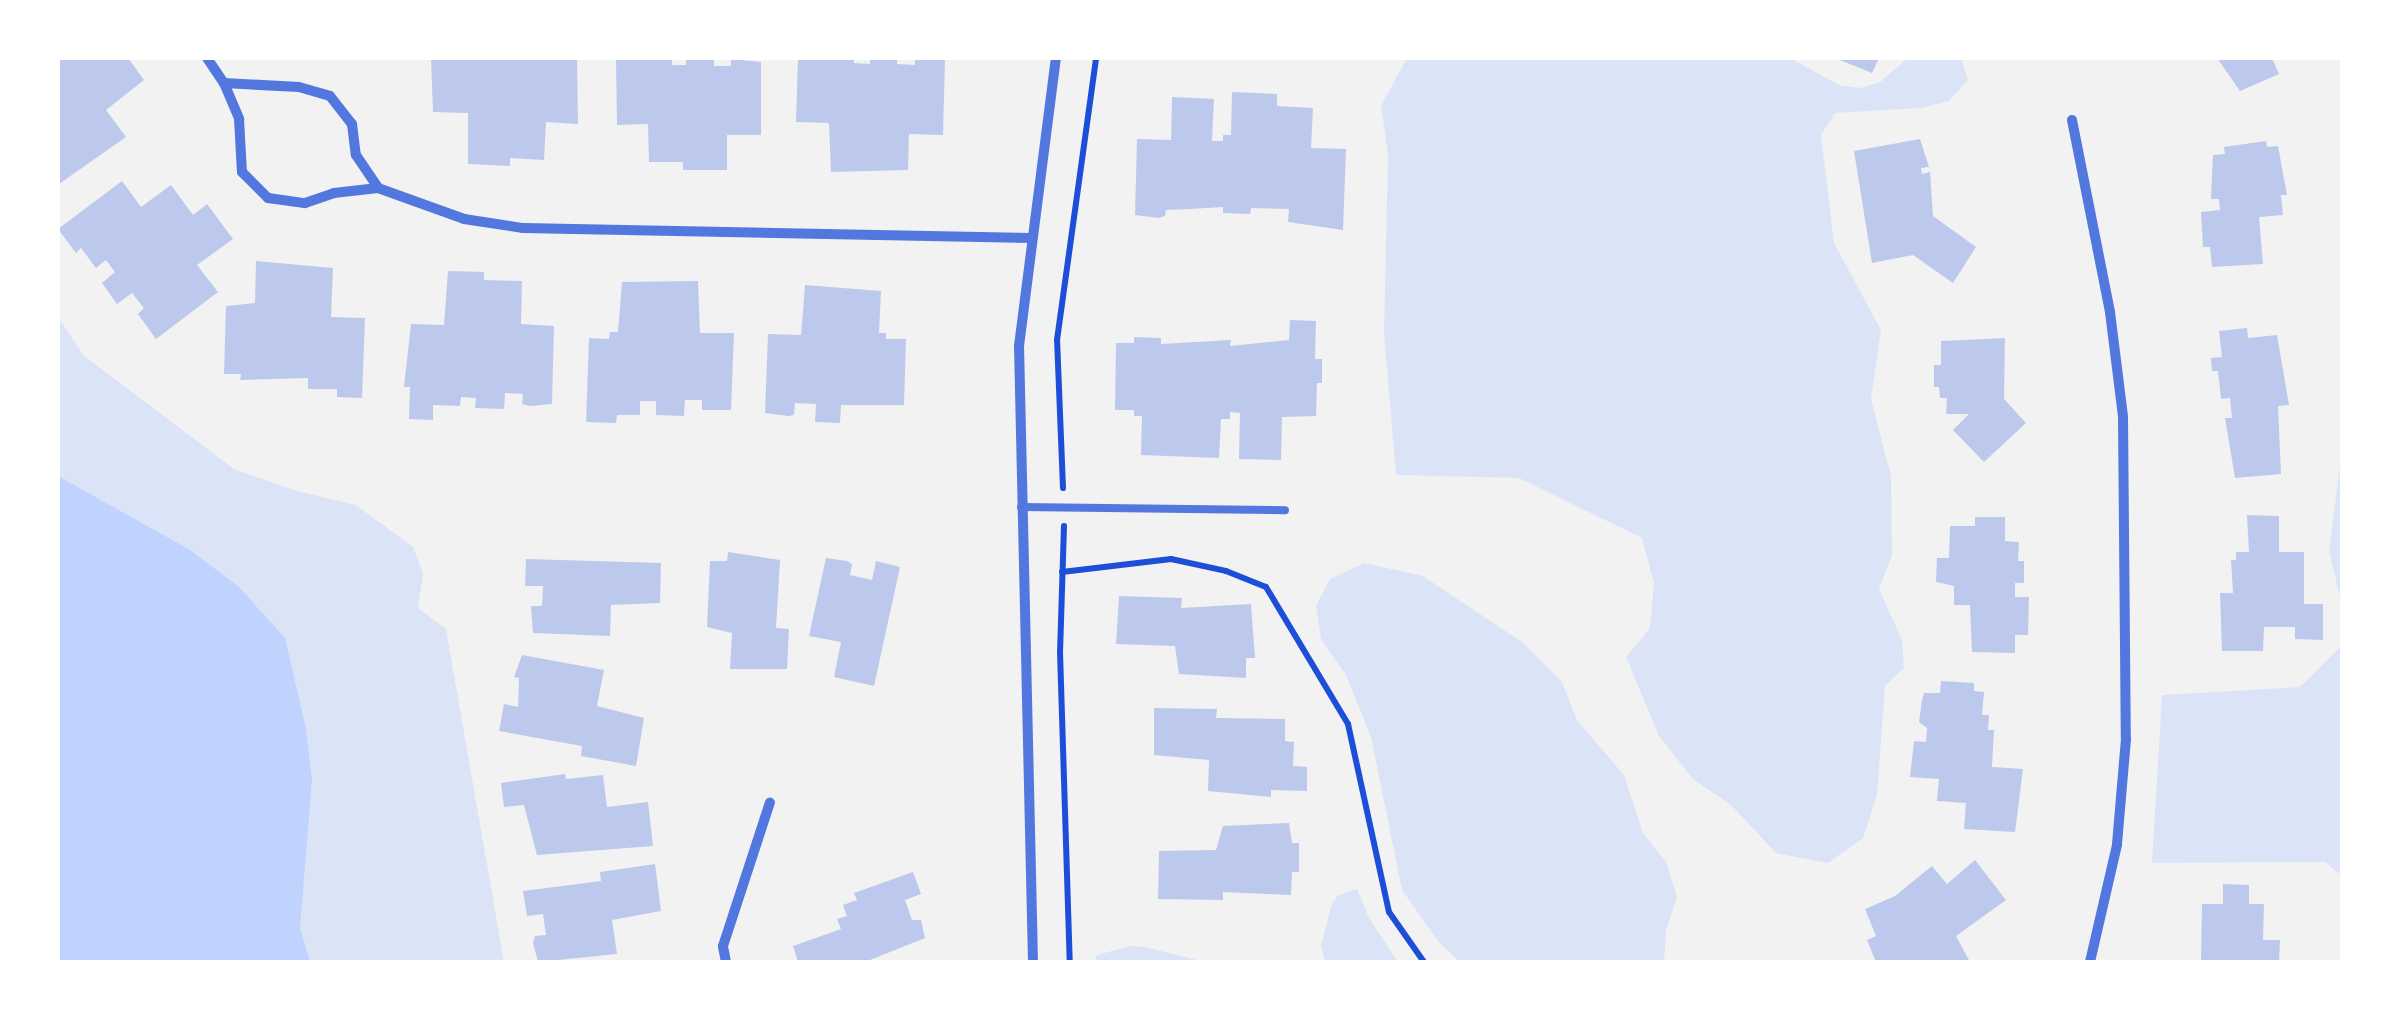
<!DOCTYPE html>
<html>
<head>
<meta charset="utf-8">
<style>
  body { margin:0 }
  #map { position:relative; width:2400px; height:1020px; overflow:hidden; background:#f2f2f2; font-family:Jost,sans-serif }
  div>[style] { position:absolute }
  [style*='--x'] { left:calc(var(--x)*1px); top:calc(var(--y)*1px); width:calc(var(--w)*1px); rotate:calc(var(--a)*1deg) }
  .green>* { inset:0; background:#dbe4f7 }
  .water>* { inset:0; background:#bfd3fe }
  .building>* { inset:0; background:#bdc9ec }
  .path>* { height:6px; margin:-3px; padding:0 3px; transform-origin:3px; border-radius:3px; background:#1d4ed8 }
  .service>* { height:8px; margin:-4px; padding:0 4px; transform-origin:4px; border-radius:4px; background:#5277de }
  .minor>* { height:10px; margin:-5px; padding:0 5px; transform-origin:5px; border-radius:5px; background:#5277de }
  span { translate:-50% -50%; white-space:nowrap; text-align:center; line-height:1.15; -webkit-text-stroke:8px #fff; paint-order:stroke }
  .frame { position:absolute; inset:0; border:60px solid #fff; pointer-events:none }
</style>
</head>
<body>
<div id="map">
  <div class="green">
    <i style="clip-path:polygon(1407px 58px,1790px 58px,1839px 85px,1861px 88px,1880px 82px,1908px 58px,1961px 58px,1968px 80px,1949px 101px,1921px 108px,1835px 113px,1821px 135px,1834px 243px,1881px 330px,1871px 399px,1891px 476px,1892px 555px,1879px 589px,1902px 640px,1904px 668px,1885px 686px,1877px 795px,1863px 838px,1828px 863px,1776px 853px,1731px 805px,1693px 779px,1659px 736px,1626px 657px,1650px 628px,1654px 583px,1642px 538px,1519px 478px,1396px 475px,1384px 334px,1388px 154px,1381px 106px)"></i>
    <i style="clip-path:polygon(58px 317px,84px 356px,234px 469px,297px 491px,356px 505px,413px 547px,423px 573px,418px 608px,446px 629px,504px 962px,58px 962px)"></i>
    <i style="clip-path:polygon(2342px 450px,2342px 605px,2329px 551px)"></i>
    <i style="clip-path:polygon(1364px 563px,1423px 576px,1522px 642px,1562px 682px,1577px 720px,1624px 775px,1643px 833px,1666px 862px,1677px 897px,1666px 931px,1664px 962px,1460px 962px,1438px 941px,1402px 890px,1371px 737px,1346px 675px,1321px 639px,1316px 606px,1330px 579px)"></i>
    <i style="clip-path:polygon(2342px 645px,2342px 876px,2325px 862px,2152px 863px,2162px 695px,2300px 687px)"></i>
    <i style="clip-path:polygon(1357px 889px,1369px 918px,1398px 962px,1325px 962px,1321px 945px,1332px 904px,1338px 895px)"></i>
    <i style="clip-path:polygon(1130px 946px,1145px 947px,1205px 962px,1094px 962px,1097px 955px)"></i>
  </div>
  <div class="water">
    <i style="clip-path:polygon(58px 476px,190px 550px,239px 587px,285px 638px,306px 729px,312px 779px,300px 928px,310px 962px,58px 962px)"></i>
  </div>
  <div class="building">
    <i style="clip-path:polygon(58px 58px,128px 58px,144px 80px,106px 110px,126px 137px,59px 184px)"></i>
    <i style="clip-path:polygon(431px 58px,577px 58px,578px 124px,546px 122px,544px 160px,510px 158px,510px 166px,468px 164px,468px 113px,433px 112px)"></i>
    <i style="clip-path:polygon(616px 58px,672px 58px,672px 65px,686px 65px,686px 58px,714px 58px,714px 66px,731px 66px,731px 59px,761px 62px,761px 135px,727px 135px,727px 170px,683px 170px,683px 162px,649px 162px,648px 124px,617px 125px)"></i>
    <i style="clip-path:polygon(798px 58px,854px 58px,854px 63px,870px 64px,870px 58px,897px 58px,897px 64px,915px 65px,915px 58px,945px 59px,943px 135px,909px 134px,908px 170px,831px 172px,829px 123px,796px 122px)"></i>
    <i style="clip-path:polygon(1835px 58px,1879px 58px,1872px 73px)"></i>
    <i style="clip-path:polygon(2217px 58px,2272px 58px,2279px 74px,2240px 91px)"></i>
    <i style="clip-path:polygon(1232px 92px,1277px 94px,1277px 106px,1313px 108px,1311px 148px,1346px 149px,1343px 230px,1288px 222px,1289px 209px,1251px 208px,1250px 214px,1223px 213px,1223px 207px,1189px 209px,1166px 210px,1165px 216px,1159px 218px,1135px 215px,1137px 139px,1171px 140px,1172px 97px,1214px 99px,1212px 141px,1223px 141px,1223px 135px,1231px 135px)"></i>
    <i style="clip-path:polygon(1920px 139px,1929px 167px,1921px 168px,1922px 174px,1930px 172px,1933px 216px,1976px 247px,1953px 283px,1913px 255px,1872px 263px,1854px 151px)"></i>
    <i style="clip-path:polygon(2266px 141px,2267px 147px,2278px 146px,2287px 195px,2281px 195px,2283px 215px,2259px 217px,2263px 264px,2212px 267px,2210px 247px,2203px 247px,2201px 212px,2220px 210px,2219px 199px,2211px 199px,2213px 155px,2225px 154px,2224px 147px)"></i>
    <i style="clip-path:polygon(122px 181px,141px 207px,171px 185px,193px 215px,207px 204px,233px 239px,197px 265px,218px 292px,156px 339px,138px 314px,144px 308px,132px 293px,117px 304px,102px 283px,115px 272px,106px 260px,96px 268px,81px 248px,76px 253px,58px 229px)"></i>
    <i style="clip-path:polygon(256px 261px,333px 268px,331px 317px,365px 318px,362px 398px,337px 397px,337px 389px,308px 389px,308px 378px,240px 380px,241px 374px,224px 374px,226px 306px,255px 303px)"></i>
    <i style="clip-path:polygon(448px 271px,484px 272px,484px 280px,522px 281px,521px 324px,554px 326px,552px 404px,530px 406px,522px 404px,523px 394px,505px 393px,504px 409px,475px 408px,476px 398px,461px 397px,460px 406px,433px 405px,433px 420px,409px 419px,410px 387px,404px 387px,411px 324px,444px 325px)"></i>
    <i style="clip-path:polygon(698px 281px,700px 333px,734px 333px,731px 410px,702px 410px,702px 400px,685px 400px,684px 416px,656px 415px,656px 401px,640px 401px,640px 415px,617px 415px,616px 423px,586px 422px,589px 338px,609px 339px,610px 332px,618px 332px,622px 282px)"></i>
    <i style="clip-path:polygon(805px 285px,881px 291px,879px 333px,886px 333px,886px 339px,906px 339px,904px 405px,841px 405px,840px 423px,815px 422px,816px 404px,795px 403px,794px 415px,789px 416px,765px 413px,768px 334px,801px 335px)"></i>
    <i style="clip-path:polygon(1290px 320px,1316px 321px,1315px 359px,1322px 359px,1322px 383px,1317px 383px,1316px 416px,1282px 417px,1281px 460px,1239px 459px,1240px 413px,1230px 412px,1230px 419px,1221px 419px,1219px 458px,1141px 455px,1142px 416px,1134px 416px,1134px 410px,1115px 410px,1116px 343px,1134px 343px,1134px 337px,1161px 338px,1161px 344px,1231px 340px,1230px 346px,1289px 340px)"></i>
    <i style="clip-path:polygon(2247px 328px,2248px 338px,2277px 335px,2289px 405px,2278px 406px,2281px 474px,2235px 478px,2225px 418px,2232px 418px,2230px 398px,2221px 399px,2218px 371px,2212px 371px,2211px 358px,2222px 357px,2219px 331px)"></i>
    <i style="clip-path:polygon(2005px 338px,2004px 399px,2026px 423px,1984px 462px,1953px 430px,1969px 414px,1946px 414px,1947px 398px,1940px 398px,1939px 387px,1934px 387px,1934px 365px,1941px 365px,1941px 341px)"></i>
    <i style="clip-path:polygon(2247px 515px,2279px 516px,2279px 552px,2304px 552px,2304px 604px,2323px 604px,2323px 640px,2295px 639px,2295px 627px,2264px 627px,2263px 651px,2222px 651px,2220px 593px,2233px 593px,2231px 560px,2236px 560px,2236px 552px,2249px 552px)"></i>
    <i style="clip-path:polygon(1975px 517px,2005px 517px,2005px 541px,2019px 542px,2018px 561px,2024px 561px,2024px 583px,2015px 583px,2015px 597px,2029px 597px,2028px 635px,2015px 635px,2015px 653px,1972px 652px,1970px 605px,1954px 605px,1954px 586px,1936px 582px,1937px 558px,1949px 558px,1950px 526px,1975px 526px)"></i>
    <i style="clip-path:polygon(728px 552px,780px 560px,776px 628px,789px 629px,787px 669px,730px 669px,732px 633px,707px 627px,710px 561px,727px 561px)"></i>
    <i style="clip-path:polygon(826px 558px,847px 561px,852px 564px,850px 575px,872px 580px,876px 561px,900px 567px,874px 686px,834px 677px,841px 642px,809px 636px)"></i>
    <i style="clip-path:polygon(526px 559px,661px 563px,660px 603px,611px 605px,610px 636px,533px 633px,531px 606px,542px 606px,543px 586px,525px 586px)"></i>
    <i style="clip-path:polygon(1119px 596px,1182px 598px,1181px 608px,1251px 604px,1255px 658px,1246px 658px,1246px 678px,1179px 674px,1175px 646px,1116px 644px)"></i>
    <i style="clip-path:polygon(522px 655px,604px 670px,597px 706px,644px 718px,636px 766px,581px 756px,582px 746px,499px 731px,504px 704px,518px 707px,519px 678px,514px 677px)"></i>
    <i style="clip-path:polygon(1941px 681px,1974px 683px,1974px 691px,1984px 692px,1982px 715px,1989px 715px,1988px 730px,1994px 730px,1992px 767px,2023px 769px,2015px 832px,1964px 829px,1966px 803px,1937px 801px,1939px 779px,1910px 777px,1914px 741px,1926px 742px,1927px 728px,1919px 722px,1922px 700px,1924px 693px,1940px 693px)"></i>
    <i style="clip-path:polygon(1154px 708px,1217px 709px,1216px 718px,1285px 719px,1285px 741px,1294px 742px,1293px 766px,1307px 767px,1307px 791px,1271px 790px,1271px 797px,1208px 791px,1209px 760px,1154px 755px)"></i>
    <i style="clip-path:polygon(565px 774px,566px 779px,603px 775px,607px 807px,648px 802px,653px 846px,537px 855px,524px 805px,504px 807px,501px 783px)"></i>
    <i style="clip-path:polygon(1289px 823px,1292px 843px,1299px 843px,1299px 872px,1292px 872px,1291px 895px,1223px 892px,1223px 900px,1158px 899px,1159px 851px,1216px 850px,1223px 826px)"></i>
    <i style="clip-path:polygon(1975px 860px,2006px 900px,1956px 936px,1970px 962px,1876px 962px,1867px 940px,1876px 936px,1865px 909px,1895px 896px,1932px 866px,1947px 884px)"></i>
    <i style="clip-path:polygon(655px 864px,661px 911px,612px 920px,617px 954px,538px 962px,533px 943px,535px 936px,546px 935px,543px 914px,527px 916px,523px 891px,601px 881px,600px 872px)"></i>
    <i style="clip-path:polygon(913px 872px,921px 894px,905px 900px,912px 920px,921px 920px,925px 938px,865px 962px,798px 962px,793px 946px,841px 929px,837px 919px,847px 916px,843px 905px,857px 900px,854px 893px)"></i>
    <i style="clip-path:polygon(2223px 884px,2249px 885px,2249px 904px,2264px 904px,2263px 940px,2280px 940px,2279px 962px,2201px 962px,2202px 904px,2223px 904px)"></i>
  </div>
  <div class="path">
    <i style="--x:1063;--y:488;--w:148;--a:-92.3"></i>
    <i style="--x:1057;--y:340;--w:285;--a:-82.1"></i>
    <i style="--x:1064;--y:526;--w:126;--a:91.8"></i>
    <i style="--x:1060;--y:652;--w:310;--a:88.2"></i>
    <i style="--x:1062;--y:572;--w:110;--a:-6.8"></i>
    <i style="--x:1171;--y:559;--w:56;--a:12.3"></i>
    <i style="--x:1226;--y:571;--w:43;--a:21.8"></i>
    <i style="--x:1266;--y:587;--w:160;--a:59.1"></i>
    <i style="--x:1348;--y:724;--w:192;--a:77.7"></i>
    <i style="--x:1389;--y:912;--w:61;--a:55"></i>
  </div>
  <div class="service">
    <i style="--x:1021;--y:507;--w:264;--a:0.7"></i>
  </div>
  <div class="minor">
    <i style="--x:207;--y:58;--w:30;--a:56"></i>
    <i style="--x:224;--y:83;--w:39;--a:67"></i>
    <i style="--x:239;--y:119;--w:53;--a:86.8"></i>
    <i style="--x:242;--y:172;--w:37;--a:45"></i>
    <i style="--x:268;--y:198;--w:37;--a:8"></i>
    <i style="--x:305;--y:203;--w:31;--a:-19"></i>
    <i style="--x:334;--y:193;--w:44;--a:-6.5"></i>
    <i style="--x:378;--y:188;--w:91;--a:19.8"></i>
    <i style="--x:464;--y:219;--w:60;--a:8.7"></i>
    <i style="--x:523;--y:228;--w:508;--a:1.13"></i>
    <i style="--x:224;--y:83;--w:75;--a:3.1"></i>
    <i style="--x:299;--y:87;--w:32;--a:16"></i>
    <i style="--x:330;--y:96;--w:36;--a:52"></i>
    <i style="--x:352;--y:124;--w:31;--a:83"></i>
    <i style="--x:356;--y:155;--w:40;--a:56"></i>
    <i style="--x:2072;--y:120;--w:196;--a:78.8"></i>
    <i style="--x:2110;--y:312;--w:106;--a:82.9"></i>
    <i style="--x:2123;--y:417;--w:322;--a:89.5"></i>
    <i style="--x:2126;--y:739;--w:106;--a:94.9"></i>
    <i style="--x:2117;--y:845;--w:120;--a:103"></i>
    <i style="--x:726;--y:962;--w:16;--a:-101"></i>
    <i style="--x:723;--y:946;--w:151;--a:-71.9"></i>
    <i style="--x:1033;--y:962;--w:616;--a:-91.3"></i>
    <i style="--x:1019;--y:346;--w:290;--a:-82.7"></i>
  </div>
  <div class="frame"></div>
</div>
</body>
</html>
